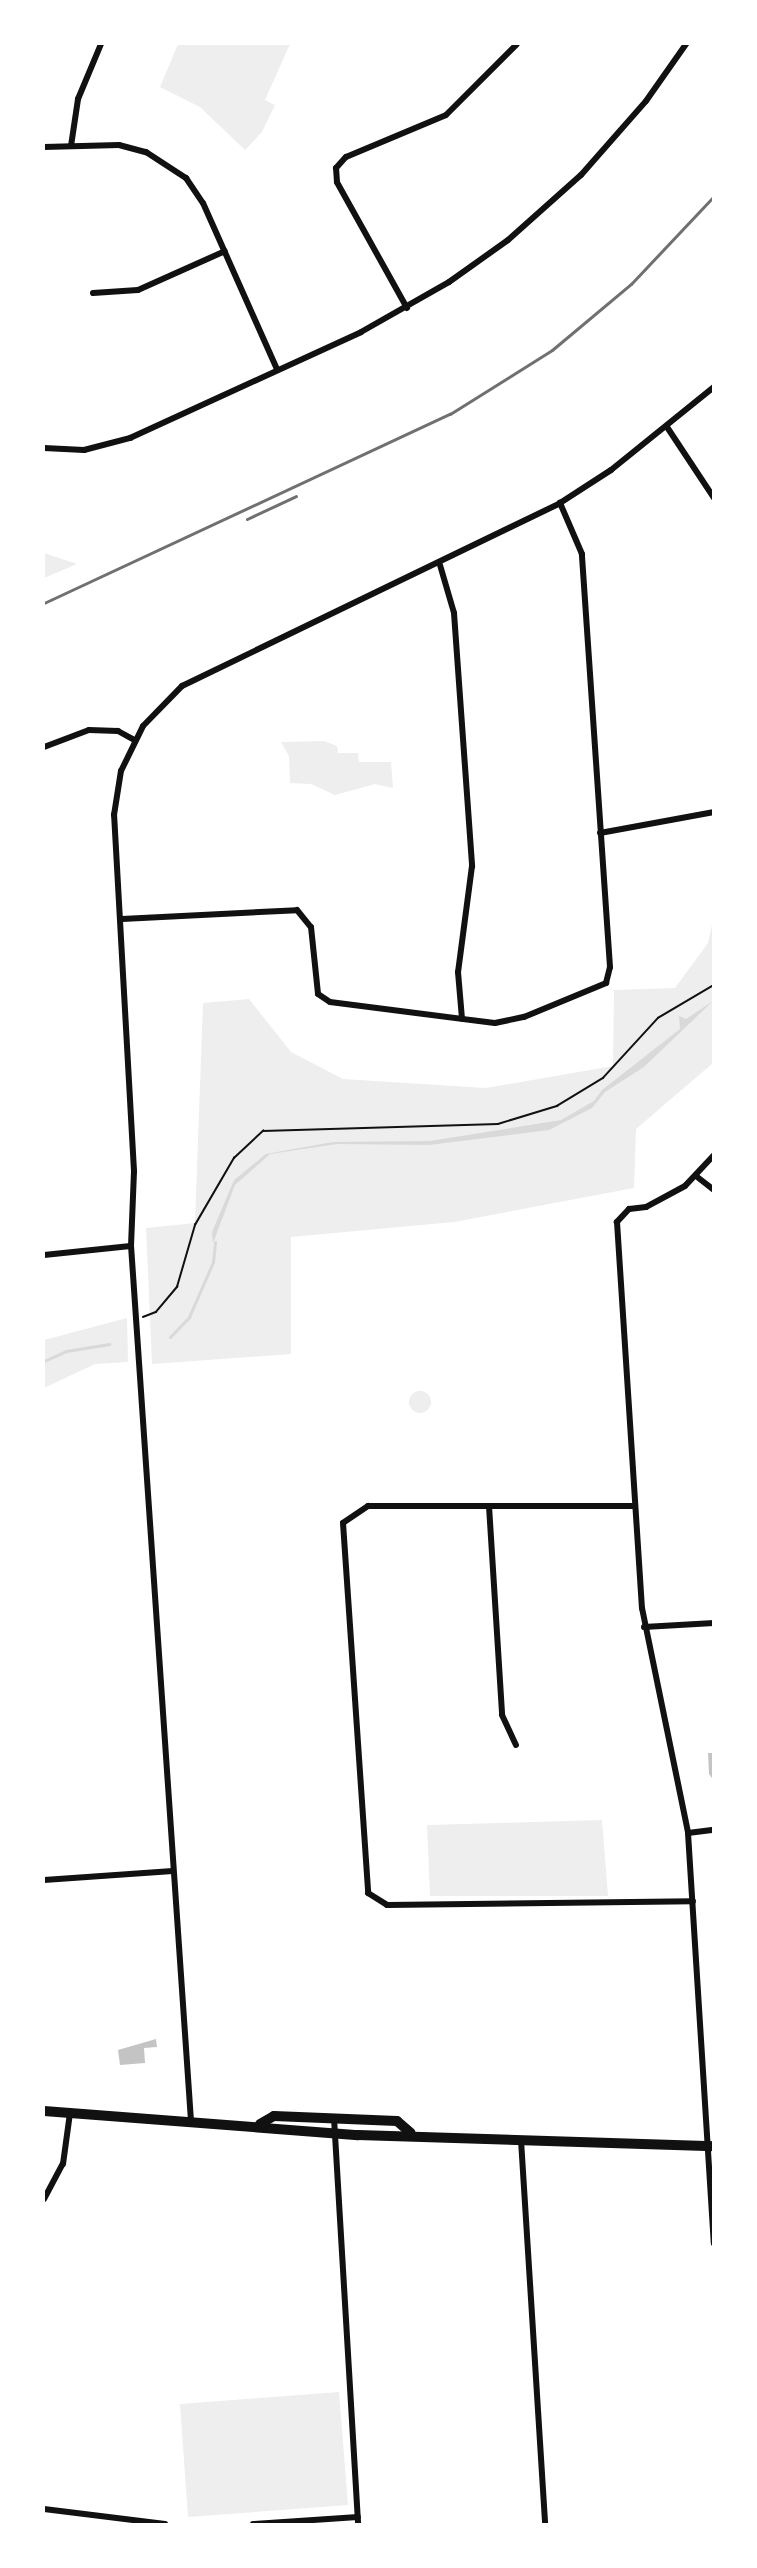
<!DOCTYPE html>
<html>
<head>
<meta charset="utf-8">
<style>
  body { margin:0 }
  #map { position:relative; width:757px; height:2568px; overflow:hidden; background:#fff; font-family:"Nunito Sans",sans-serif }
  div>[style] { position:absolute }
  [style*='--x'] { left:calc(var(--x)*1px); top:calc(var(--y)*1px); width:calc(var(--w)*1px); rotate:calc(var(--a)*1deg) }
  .green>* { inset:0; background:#eee }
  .round { border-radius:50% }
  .water>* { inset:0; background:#d9d9d9 }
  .stream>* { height:3px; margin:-1.5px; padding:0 1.5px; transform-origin:1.5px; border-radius:1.5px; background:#d9d9d9 }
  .building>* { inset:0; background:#c4c4c4 }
  .path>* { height:1.5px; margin:-0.75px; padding:0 0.75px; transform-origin:0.75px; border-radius:0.75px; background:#111 }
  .minor>* { height:6px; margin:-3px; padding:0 3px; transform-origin:3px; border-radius:3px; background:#111 }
  .primary>* { height:10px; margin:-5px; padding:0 5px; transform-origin:5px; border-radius:5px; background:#111 }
  .rail>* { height:3px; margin:-1.5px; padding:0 1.5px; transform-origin:1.5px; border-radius:1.5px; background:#707070 }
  span { translate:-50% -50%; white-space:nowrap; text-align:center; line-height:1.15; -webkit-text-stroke:4.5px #fff; paint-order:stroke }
  .frame { position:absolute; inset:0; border:45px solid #fff; pointer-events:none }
</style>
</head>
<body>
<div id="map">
  <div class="green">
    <i style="clip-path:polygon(178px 44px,290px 44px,265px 100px,275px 105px,262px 132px,245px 150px,200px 107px,160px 87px)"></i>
    <i style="clip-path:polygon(44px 553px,77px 564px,44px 578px)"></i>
    <i style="clip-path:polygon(324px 741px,337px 746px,338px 753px,358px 753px,359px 762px,391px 762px,393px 788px,375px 784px,335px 795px,311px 784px,290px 783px,289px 756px,281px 742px)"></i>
    <i style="clip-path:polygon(713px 920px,713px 1063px,636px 1129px,634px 1188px,454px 1222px,291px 1237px,291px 1354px,152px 1364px,146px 1228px,195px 1223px,203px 1003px,249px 999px,291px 1052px,343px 1079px,486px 1088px,613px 1066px,614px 990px,675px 988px,708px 943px)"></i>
    <i style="clip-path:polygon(127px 1318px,128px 1362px,95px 1364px,44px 1388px,44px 1340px)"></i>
    <i class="round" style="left:409px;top:1391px;width:22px;height:22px"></i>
    <i style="clip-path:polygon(602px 1820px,608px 1896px,430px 1896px,427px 1825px)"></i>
    <i style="clip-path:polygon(339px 2392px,348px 2505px,188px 2517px,180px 2404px)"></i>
  </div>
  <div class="water">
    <i style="clip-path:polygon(713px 1001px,644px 1067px,605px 1092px,592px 1108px,549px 1130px,429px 1145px,337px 1144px,270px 1154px,235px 1185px,213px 1243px,212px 1232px,234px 1180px,266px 1154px,333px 1142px,430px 1141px,561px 1120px,594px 1101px,602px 1090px,680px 1029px,679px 1016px,686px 1019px)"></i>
  </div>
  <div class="stream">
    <i style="--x:170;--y:1337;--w:28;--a:-46"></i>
    <i style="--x:189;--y:1317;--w:60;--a:-66.4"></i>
    <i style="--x:213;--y:1262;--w:20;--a:-84"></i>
    <i style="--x:44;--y:1361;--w:24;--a:-24"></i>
    <i style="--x:66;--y:1351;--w:44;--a:-9.2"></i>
  </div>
  <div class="building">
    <i style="clip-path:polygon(708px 1753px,714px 1753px,714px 1781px,709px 1774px)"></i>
    <i style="clip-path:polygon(156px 2039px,157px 2047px,144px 2048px,145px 2063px,120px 2065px,118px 2050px)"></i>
  </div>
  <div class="path">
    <i style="--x:143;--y:1317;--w:14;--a:-21"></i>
    <i style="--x:156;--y:1312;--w:33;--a:-50"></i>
    <i style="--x:177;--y:1287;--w:65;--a:-73.8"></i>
    <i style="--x:195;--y:1225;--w:78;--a:-59.8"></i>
    <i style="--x:234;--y:1158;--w:40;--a:-43"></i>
    <i style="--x:263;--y:1131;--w:235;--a:-1.7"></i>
    <i style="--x:498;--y:1124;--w:62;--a:-17"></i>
    <i style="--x:557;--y:1106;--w:54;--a:-31.3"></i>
    <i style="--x:603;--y:1078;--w:81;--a:-47.5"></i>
    <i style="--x:658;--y:1018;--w:65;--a:-30.5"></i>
  </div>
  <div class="minor">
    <i style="--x:71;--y:146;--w:48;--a:-81.5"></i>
    <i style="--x:78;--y:99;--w:60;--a:-67.3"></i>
    <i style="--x:44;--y:147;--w:75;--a:-1.5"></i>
    <i style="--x:119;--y:145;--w:28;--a:15"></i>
    <i style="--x:146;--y:152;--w:48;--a:33"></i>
    <i style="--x:186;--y:178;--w:30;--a:56"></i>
    <i style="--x:203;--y:203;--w:182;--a:66"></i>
    <i style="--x:93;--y:293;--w:45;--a:-3.8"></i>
    <i style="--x:138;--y:290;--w:95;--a:-24.1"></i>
    <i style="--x:407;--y:308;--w:144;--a:-119.1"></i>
    <i style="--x:337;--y:182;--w:14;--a:-94"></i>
    <i style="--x:336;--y:168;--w:15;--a:-48"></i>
    <i style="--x:346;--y:157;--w:108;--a:-22.8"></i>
    <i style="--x:446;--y:115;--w:100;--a:-45"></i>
    <i style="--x:667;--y:427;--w:85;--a:56.5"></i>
    <i style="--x:44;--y:448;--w:40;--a:2.9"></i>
    <i style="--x:84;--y:450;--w:48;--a:-14.6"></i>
    <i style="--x:130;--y:438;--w:254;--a:-24.6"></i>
    <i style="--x:361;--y:332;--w:101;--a:-29.6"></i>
    <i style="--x:449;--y:282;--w:72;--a:-35.4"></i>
    <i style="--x:508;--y:240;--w:98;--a:-41.7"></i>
    <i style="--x:581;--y:175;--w:98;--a:-48.7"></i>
    <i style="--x:646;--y:101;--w:70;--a:-54.9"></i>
    <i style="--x:440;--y:565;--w:50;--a:73.7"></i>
    <i style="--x:454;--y:613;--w:254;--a:85.9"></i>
    <i style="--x:472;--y:866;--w:107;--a:97.5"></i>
    <i style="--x:458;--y:972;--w:47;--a:85.1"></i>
    <i style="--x:44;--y:747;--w:48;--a:-20.7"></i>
    <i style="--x:89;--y:730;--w:29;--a:2"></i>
    <i style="--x:118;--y:731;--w:18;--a:29"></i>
    <i style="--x:600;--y:833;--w:116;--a:-10.4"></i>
    <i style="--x:122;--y:919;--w:175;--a:-2.9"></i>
    <i style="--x:297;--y:910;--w:22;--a:51"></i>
    <i style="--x:311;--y:927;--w:67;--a:84"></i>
    <i style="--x:318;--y:994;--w:14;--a:34"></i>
    <i style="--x:330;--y:1002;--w:166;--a:7.3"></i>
    <i style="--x:495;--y:1023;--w:30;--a:-12"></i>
    <i style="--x:524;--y:1017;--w:89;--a:-22.5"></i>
    <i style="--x:606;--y:983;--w:16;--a:-76"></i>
    <i style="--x:610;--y:967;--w:414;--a:-93.9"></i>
    <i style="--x:582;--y:554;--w:56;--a:-113.3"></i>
    <i style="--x:714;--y:1155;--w:42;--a:133.1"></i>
    <i style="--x:685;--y:1186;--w:44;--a:151.7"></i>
    <i style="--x:646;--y:1207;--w:17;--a:173"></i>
    <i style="--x:629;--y:1209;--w:18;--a:133"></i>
    <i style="--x:617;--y:1222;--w:387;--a:86.3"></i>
    <i style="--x:642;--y:1608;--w:230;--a:78.4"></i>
    <i style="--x:688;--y:1833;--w:411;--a:86.4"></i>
    <i style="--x:696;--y:1176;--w:23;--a:38"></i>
    <i style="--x:44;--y:1255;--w:87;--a:-5.9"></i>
    <i style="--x:489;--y:1506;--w:209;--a:86.4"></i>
    <i style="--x:502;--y:1715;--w:33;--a:65"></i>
    <i style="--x:634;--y:1506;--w:266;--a:180"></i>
    <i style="--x:368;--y:1506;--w:30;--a:146"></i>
    <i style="--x:343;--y:1523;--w:371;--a:86.1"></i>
    <i style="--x:368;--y:1893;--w:22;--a:32"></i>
    <i style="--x:387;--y:1905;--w:306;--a:-0.7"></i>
    <i style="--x:644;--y:1627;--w:70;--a:-3.3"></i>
    <i style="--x:688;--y:1833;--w:26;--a:-7"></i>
    <i style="--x:44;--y:1880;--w:129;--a:-4"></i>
    <i style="--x:334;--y:2118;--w:407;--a:86.6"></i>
    <i style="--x:191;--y:2121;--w:877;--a:-93.92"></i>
    <i style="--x:131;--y:1246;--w:75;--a:-87.7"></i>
    <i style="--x:134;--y:1171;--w:357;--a:-93.2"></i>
    <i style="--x:114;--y:815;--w:45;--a:-81"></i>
    <i style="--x:121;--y:771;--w:50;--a:-63.9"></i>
    <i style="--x:143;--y:726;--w:56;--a:-45.7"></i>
    <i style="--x:182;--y:686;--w:420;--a:-25.8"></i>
    <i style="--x:560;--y:503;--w:61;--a:-32.9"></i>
    <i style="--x:611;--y:470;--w:132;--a:-38.9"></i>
    <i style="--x:521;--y:2140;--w:385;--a:86.4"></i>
    <i style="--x:44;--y:2199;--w:40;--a:-62"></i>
    <i style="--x:63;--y:2164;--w:51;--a:-82.2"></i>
    <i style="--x:44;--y:2509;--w:122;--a:7.1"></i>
    <i style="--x:253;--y:2524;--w:105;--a:-3.8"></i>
  </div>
  <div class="primary">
    <i style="--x:44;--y:2111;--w:315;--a:4.4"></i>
    <i style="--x:358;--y:2135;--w:356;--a:1.8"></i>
    <i style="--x:260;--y:2124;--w:16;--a:-30"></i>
    <i style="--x:274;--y:2116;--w:123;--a:2.3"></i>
    <i style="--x:397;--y:2121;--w:18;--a:41"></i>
  </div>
  <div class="rail">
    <i style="--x:247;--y:519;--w:54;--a:-25.1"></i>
    <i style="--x:44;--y:603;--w:448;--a:-25"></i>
    <i style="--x:450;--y:414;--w:120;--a:-32.1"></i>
    <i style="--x:552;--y:350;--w:103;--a:-39.9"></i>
    <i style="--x:631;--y:284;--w:121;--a:-46.7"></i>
  </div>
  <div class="frame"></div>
</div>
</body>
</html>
